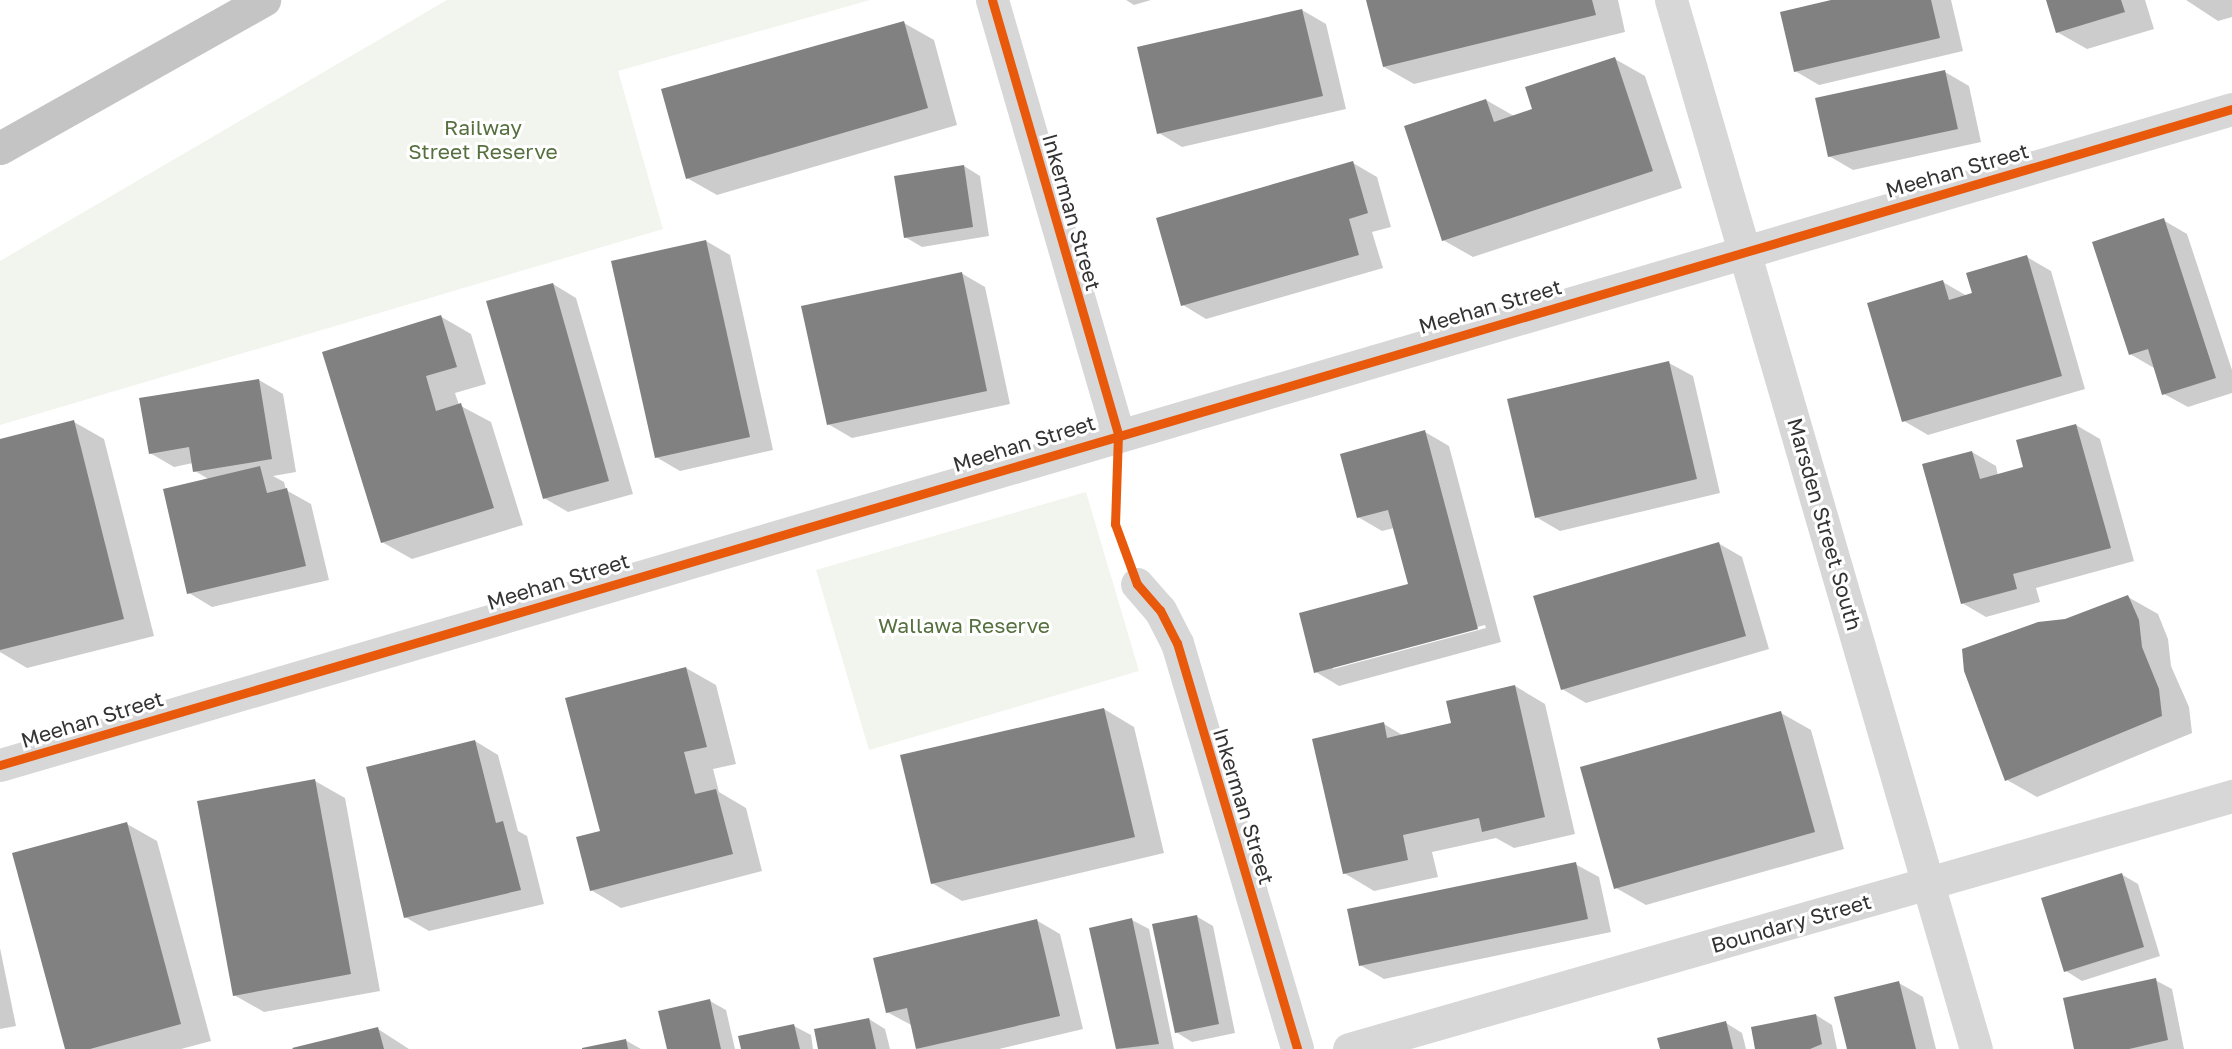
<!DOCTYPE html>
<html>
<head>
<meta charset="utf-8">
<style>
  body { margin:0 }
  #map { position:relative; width:2232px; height:1049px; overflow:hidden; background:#fff; font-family:"Golos Text",sans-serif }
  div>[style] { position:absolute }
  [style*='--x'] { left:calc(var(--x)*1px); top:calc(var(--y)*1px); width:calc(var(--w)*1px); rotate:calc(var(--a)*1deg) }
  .green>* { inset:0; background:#f1f5ed }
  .shadow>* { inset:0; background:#0003 }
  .building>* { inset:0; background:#818181 }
  .minor>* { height:33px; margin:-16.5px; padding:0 16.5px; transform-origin:16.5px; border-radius:16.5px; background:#d7d7d7 }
  .highway>* { height:33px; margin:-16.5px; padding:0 16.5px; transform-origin:16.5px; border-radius:16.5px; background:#c4c4c4 }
  .cycleway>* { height:9px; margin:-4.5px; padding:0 4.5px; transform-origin:4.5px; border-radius:4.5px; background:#e8590c }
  span { translate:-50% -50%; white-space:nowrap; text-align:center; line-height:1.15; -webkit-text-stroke:6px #fff; paint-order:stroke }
  .park-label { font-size:21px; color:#56703f }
  .street-label { font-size:21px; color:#333 }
</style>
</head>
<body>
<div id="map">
  <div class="green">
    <i style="clip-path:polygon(447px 0,870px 0,618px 71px,663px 229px,0 425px,0 261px)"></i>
    <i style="clip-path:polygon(1086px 492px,1139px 671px,869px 750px,816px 570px)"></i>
  </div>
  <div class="shadow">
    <i style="clip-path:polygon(1126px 0,1151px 0,1134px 5px)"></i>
    <i style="clip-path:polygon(1368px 0,1618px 0,1625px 32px,1414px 84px,1384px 67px)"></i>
    <i style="clip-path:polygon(1838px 0,1951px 0,1963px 51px,1819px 85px,1795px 71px)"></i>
    <i style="clip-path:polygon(2048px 0,2145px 0,2154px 29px,2087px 49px,2057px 32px)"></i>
    <i style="clip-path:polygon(2186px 0,2232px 0,2232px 17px,2218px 21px)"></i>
    <i style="clip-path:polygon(1302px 10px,1326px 24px,1346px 109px,1182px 147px,1159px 133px)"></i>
    <i style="clip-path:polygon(904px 23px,934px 40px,957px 125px,717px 195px,687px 178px)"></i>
    <i style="clip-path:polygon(1615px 59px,1645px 76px,1682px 188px,1473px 257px,1443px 240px,1486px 100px,1514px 116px,1534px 109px)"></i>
    <i style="clip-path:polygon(1945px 72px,1969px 86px,1981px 142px,1853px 170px,1829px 156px)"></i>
    <i style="clip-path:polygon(1353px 163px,1377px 177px,1391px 227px,1372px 232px,1383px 268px,1206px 319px,1183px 305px)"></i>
    <i style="clip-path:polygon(964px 166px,980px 176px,989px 236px,922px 247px,905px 237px)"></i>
    <i style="clip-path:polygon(2163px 220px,2187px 234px,2232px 370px,2232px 393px,2188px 407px,2164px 394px,2154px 368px,2130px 354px)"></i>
    <i style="clip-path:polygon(706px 241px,730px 255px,773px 450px,680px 471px,656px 457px)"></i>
    <i style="clip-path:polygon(2027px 257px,2051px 271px,2085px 389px,1928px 435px,1904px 421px,1943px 282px,1967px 296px)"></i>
    <i style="clip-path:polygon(961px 273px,985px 287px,1010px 404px,852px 438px,828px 424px)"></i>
    <i style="clip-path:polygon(553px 284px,576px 298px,633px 494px,568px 512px,544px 498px)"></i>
    <i style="clip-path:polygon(440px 316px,471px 334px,486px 384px,455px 393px,459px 405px,491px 422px,523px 525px,412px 559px,382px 542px)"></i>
    <i style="clip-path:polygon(1669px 363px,1693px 376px,1720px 493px,1560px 531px,1536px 517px)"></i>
    <i style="clip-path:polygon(259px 380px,283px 394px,296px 472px,273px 476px,284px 482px,286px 490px,311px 504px,329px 580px,212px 607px,189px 593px,210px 480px,195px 471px,193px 463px,174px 467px,150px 453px)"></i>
    <i style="clip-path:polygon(74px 422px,104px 439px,154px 636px,27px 668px,0 652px,0 441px)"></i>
    <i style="clip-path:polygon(2076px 425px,2100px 439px,2134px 561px,2036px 588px,2040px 602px,1986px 617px,1962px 603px,1972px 452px,1996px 466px,1998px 476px,2025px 468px)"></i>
    <i style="clip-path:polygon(evenodd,1425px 432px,1449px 446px,1501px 642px,1339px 686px,1316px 672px,1410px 585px,1394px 528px,1382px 531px,1358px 517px,1425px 432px,1485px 625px,1486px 628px,1333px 669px,1333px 666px,1485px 625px)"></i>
    <i style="clip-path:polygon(1718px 543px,1742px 557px,1769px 649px,1586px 703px,1562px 689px)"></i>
    <i style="clip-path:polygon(2128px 597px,2158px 614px,2168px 639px,2171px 666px,2189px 707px,2192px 733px,2037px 797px,2007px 780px,2066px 620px)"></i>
    <i style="clip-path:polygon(686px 668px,716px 685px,736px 764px,713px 769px,719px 792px,746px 808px,762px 871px,621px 908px,591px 890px,601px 832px)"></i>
    <i style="clip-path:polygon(1515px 686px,1545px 704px,1575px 834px,1514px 848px,1496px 838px,1432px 852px,1438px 877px,1374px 891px,1344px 873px,1384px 724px,1404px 736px,1453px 724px)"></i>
    <i style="clip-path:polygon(1104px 709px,1134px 727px,1164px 853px,962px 901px,932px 883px)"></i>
    <i style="clip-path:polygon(1781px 713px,1811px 730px,1844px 849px,1646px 905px,1616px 888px)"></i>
    <i style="clip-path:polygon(475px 741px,498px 755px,518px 831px,527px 836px,544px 904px,429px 931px,405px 917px)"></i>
    <i style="clip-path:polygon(315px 781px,345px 798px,380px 991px,264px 1012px,234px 995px)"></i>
    <i style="clip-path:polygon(127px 824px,157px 841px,211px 1041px,181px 1049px,66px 1049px)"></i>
    <i style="clip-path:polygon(1575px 864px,1599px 877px,1611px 932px,1384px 979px,1360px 965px)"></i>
    <i style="clip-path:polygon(2121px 874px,2138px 884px,2160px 956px,2082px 981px,2066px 971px)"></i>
    <i style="clip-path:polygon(1196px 916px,1213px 926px,1235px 1033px,1192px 1042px,1176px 1032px)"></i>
    <i style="clip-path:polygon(1036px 920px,1060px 934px,1083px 1029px,999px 1049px,918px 1049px,913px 1026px,887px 1012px)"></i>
    <i style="clip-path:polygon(1132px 920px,1149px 929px,1174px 1049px,1117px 1049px,1091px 929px)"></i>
    <i style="clip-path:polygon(0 948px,16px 1026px,0 1029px)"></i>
    <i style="clip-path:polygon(2155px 980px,2172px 989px,2184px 1049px,2075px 1049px)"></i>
    <i style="clip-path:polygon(1899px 983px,1923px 997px,1936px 1049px,1849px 1049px)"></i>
    <i style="clip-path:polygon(710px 1001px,726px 1010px,735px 1049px,668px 1049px)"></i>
    <i style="clip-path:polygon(1816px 1015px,1832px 1025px,1837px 1049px,1757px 1049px)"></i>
    <i style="clip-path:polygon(869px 1019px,885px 1029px,890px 1049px,820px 1049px)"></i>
    <i style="clip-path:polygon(1726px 1023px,1742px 1033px,1746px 1049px,1661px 1049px)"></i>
    <i style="clip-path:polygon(794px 1026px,811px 1035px,813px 1049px,743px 1049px)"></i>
    <i style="clip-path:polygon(378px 1029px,409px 1049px,295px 1049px)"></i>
    <i style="clip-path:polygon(625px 1040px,641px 1049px,585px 1049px)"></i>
  </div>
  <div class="building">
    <i style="clip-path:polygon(1366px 0,1592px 0,1596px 15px,1383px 67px)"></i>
    <i style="clip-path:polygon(1831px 0,1931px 0,1940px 38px,1794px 72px,1780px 12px)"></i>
    <i style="clip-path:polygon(2046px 0,2121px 0,2125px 12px,2056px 33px)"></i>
    <i style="clip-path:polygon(1302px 9px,1323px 96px,1157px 134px,1137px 47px)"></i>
    <i style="clip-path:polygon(904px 21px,928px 108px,686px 179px,661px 89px)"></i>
    <i style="clip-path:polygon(1615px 57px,1653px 171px,1442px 241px,1404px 126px,1486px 99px,1494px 122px,1532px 109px,1525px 87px)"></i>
    <i style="clip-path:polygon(1945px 70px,1958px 129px,1828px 157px,1815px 98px)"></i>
    <i style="clip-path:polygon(1353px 161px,1368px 213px,1349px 219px,1359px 255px,1181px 306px,1156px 218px)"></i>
    <i style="clip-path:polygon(964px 165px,973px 227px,904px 238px,894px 176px)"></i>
    <i style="clip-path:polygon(2164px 218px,2216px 378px,2162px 395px,2148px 349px,2129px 355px,2092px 242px)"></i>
    <i style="clip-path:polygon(706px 240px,750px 437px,655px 458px,611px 261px)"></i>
    <i style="clip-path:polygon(2027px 255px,2062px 376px,1902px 422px,1867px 303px,1943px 280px,1949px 300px,1972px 293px,1966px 273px)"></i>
    <i style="clip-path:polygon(962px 272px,987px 391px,827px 425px,801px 306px)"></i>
    <i style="clip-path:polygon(553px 283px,609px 481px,543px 499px,486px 301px)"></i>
    <i style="clip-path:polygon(441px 315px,457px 367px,426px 376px,436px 411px,461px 403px,494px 508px,381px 543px,322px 352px)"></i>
    <i style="clip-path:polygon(1669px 361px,1697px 479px,1535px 518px,1507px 399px)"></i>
    <i style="clip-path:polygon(259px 379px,272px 459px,193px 472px,189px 447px,149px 454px,139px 398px)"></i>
    <i style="clip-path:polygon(74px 420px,124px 619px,0 650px,0 439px)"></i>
    <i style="clip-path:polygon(2076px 424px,2111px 548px,2013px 574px,2017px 589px,1961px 604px,1922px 464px,1972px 451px,1980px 479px,2023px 467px,2016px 440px)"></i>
    <i style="clip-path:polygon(1425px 430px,1478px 629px,1314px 673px,1299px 613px,1408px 584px,1388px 510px,1357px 518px,1340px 454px)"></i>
    <i style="clip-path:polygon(260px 466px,267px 493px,287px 488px,306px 566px,187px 594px,163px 489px)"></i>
    <i style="clip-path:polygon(1719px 542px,1746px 636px,1561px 690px,1533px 596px)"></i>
    <i style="clip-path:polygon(2128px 595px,2139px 620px,2142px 647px,2159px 689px,2162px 716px,2005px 781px,1964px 671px,1962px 649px,2038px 622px,2065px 619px)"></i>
    <i style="clip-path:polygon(686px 667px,707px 747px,684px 752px,695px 794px,716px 789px,733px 854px,590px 891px,576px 837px,600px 831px,565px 698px)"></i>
    <i style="clip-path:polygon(1515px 685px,1545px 817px,1482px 832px,1479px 818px,1403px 835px,1408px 860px,1343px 874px,1312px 739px,1384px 722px,1387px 738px,1451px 723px,1446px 701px)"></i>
    <i style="clip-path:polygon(1104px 708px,1135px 837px,931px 884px,900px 755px)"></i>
    <i style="clip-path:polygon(1781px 711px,1815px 832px,1614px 889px,1580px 767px)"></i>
    <i style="clip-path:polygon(475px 740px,496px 823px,503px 821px,521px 890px,404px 918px,366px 767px)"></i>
    <i style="clip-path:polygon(315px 779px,351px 974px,233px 996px,197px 801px)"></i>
    <i style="clip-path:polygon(127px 822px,181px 1024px,90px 1049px,65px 1049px,12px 853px)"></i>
    <i style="clip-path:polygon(1576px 862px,1588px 919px,1359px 966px,1347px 909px)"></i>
    <i style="clip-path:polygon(2122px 873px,2144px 947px,2064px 972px,2041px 898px)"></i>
    <i style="clip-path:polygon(1197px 915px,1219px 1024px,1175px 1033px,1152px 924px)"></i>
    <i style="clip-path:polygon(1132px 918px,1159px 1044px,1116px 1049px,1089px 928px)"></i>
    <i style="clip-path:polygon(1037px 919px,1060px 1016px,916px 1049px,907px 1008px,886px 1013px,873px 958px)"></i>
    <i style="clip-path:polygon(2156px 978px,2168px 1040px,2129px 1049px,2074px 1049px,2063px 998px)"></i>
    <i style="clip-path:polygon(1899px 981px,1916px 1049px,1847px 1049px,1834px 997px)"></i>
    <i style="clip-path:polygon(710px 999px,721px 1049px,667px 1049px,658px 1011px)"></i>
    <i style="clip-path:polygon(1816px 1014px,1822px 1044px,1810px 1049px,1755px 1049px,1751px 1027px)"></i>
    <i style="clip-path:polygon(869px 1018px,876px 1049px,818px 1049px,814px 1029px)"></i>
    <i style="clip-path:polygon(1726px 1021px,1733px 1049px,1660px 1049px,1657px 1038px)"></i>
    <i style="clip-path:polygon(794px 1024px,800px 1049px,741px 1049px,738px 1036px)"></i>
    <i style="clip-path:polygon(378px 1027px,384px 1049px,293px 1049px,292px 1048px)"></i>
    <i style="clip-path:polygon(626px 1039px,628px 1049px,582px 1049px,582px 1048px)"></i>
  </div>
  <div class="minor">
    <i style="--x:992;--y:0;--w:452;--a:73.8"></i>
    <i style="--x:1671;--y:0;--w:1092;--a:73.79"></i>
    <i style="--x:1137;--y:584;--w:35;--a:49"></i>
    <i style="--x:1160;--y:610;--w:37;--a:63"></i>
    <i style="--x:1177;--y:643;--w:423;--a:73.5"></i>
    <i style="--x:0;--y:765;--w:2326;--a:-16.38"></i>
    <i style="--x:1349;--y:1049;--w:919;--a:-15.99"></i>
  </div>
  <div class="highway">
    <i style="--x:0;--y:148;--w:303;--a:-29.3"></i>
  </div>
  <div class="cycleway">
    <i style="--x:992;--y:0;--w:452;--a:73.8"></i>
    <i style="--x:1118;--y:434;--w:90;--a:91.9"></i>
    <i style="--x:1115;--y:524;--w:64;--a:69.9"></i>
    <i style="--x:1137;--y:584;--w:35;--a:49"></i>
    <i style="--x:1160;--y:610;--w:37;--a:63"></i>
    <i style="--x:1177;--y:643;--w:423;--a:73.5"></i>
    <i style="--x:0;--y:765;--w:2326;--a:-16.38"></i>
  </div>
  <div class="park-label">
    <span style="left:483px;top:139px">Railway<br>Street Reserve</span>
    <span style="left:964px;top:625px">Wallawa Reserve</span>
  </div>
  <div class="street-label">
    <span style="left:1957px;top:170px;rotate:-16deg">Meehan Street</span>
    <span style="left:1072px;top:212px;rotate:74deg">Inkerman Street</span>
    <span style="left:1490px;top:306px;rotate:-16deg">Meehan Street</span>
    <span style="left:1024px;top:443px;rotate:-17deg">Meehan Street</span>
    <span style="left:1825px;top:524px;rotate:74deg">Marsden Street South</span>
    <span style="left:558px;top:581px;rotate:-17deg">Meehan Street</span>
    <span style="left:92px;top:719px;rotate:-17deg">Meehan Street</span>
    <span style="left:1244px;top:806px;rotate:73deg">Inkerman Street</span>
    <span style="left:1791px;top:923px;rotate:-16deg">Boundary Street</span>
  </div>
</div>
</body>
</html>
